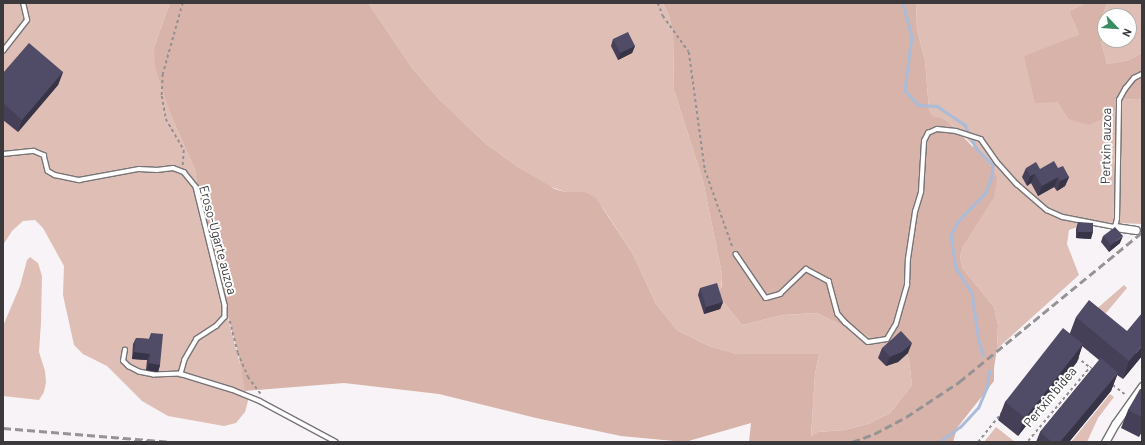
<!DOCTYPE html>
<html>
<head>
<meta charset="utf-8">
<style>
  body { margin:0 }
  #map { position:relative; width:1145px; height:445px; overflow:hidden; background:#f7f3f6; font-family:Barlow,sans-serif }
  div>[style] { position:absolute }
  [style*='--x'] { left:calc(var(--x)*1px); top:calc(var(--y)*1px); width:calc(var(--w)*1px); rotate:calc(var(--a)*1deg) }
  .green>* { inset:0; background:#dfbeb5 }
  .forest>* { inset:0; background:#d8b3aa }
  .stream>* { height:2.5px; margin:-1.25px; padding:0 1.25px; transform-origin:1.25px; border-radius:1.25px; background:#aabcd8 }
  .path>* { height:1.5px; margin-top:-0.75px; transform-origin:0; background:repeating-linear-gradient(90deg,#939092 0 3px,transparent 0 6px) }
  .roads { filter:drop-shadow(1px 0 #777477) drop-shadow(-1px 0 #777477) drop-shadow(0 1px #777477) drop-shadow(0 -1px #777477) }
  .lane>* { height:3.5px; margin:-1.75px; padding:0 1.75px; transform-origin:1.75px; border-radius:1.75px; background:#fff }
  .street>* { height:7px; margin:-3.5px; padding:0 3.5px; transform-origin:3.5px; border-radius:3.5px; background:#fff }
  .rail>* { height:2.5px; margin-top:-1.25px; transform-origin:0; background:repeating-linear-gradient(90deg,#969395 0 8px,transparent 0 12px) }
  .wall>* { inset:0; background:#454058 }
  .shaded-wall>* { inset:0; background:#383447 }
  .building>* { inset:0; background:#504b66 }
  span { translate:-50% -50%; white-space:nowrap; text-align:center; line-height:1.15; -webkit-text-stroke:4px #fff; paint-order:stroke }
  .street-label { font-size:13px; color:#3b393b }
  .frame { position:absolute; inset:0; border:4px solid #3b393b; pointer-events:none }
  .north { position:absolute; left:1097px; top:8px; width:40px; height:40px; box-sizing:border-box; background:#fff; border:1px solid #b1b0b1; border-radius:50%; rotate:115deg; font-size:11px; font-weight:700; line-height:16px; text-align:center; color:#3b393b }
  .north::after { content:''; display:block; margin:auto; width:14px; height:18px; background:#388e62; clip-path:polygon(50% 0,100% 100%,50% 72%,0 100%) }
</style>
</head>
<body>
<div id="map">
  <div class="green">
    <i style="clip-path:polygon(3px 3px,170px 3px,154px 47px,172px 118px,195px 170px,200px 205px,216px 273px,241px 368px,248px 401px,245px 412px,236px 423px,224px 426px,168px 416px,142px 401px,107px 366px,83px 354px,74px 345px,63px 295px,64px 266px,43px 228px,35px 220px,23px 221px,12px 231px,3px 245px)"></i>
    <i style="clip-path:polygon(368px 3px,663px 3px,669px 16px,673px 32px,674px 90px,703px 181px,722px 274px,721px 299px,742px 325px,783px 315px,817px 313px,841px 325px,846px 321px,902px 334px,909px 360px,912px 385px,890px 413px,868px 424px,844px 430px,818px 432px,811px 438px,815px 374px,819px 354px,737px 354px,709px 346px,677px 330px,656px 304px,633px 254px,603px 208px,585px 192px,565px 192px,549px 186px,518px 167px,485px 143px,439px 99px,413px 69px)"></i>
    <i style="clip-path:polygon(916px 3px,1086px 3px,1069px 11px,1079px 35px,1057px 102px,1068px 119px,1112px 114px,1125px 99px,1138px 100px,1142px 98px,1142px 224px,1092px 222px,1069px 230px,1067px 244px,1079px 275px,997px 349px,998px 325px,994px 307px,963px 269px,960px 257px,963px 246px,973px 145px,949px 122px,942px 118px,933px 118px,929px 110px,925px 60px,917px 30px)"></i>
    <i style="clip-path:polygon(evenodd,1107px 3px,1142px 3px,1142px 53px,1129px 60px,1107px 64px,1098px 28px,1107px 3px,1105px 16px,1129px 16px,1129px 40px,1105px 40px,1105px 16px)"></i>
    <i style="clip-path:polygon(30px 257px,38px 263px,42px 276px,41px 322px,39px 352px,45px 371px,46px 382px,44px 392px,39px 400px,3px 396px,3px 326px,20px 286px,27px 260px)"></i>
    <i style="clip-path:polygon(1124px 285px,1127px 288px,1106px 313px,1093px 312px)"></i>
    <i style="clip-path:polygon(1110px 394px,1114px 397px,1098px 418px,1087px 442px,1071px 442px)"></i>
    <i style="clip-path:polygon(996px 427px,1015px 442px,984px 442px)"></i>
  </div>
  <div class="forest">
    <i style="clip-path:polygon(170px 3px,368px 3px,413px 69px,439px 99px,485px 143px,518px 167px,555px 189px,565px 192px,585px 192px,596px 198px,633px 254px,656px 304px,677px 330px,709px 346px,737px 354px,819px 354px,815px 374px,811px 437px,818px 432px,844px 430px,868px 424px,890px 413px,912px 385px,909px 360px,902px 334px,878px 342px,846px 321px,841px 325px,817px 313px,783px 315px,742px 325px,721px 299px,719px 293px,722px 286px,722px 274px,703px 181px,674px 90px,673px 32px,669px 16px,663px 3px,916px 3px,917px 30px,925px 60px,929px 110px,933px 117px,942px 118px,949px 122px,991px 166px,997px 178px,994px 197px,963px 246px,960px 257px,963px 269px,994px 307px,998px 325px,997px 349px,994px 368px,994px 381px,957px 428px,953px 442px,749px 442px,751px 423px,685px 442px,621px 436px,536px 418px,439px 394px,344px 383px,245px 391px,238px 353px,216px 273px,200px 205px,195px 170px,172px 118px,155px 67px,154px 47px)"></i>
    <i style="clip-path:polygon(1086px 3px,1107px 3px,1098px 28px,1107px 64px,1129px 60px,1142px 53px,1142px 98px,1138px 100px,1125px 99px,1112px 114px,1089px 125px,1068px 119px,1057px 102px,1035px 103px,1024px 56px,1079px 35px,1069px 11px)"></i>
  </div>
  <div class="stream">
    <i style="--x:903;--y:3;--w:34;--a:75"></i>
    <i style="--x:912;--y:36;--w:55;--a:97.3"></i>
    <i style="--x:905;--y:91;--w:20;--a:45"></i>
    <i style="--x:919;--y:105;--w:18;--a:3"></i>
    <i style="--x:937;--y:106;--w:34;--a:34"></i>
    <i style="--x:965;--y:125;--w:25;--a:64"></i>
    <i style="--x:976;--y:148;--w:24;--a:45"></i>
    <i style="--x:993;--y:165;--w:12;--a:95"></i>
    <i style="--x:992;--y:177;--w:18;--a:112"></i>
    <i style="--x:985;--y:194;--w:39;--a:134"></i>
    <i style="--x:958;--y:222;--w:16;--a:117"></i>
    <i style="--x:951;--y:236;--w:32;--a:81"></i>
    <i style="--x:956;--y:268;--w:30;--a:57"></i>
    <i style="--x:972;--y:293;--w:49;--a:81.7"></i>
    <i style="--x:979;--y:341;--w:15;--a:74"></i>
    <i style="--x:939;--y:442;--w:26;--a:-36"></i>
    <i style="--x:960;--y:427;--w:26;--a:-47"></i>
    <i style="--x:978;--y:408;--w:23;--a:-67"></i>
    <i style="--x:987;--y:387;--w:16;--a:-83"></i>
  </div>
  <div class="path">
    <i style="--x:183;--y:3;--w:74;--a:105.7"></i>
    <i style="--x:163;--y:74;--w:22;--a:93"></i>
    <i style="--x:162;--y:96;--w:23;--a:80"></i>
    <i style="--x:166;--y:119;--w:36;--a:60"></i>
    <i style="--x:184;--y:150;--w:16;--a:94"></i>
    <i style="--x:658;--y:3;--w:14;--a:69"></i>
    <i style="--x:663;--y:16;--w:44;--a:54.2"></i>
    <i style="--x:689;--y:52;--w:119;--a:82.3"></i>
    <i style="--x:705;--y:170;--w:83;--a:70.3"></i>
    <i style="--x:230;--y:321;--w:33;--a:76"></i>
    <i style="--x:238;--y:353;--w:26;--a:67"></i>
    <i style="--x:248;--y:377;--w:21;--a:53"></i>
    <i style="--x:1077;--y:357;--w:19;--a:39"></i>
    <i style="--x:1113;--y:385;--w:16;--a:38"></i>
    <i style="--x:1028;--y:441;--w:97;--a:-50"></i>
    <i style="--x:978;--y:442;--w:38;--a:-51"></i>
  </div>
  <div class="roads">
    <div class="lane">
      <i style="--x:3;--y:51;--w:39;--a:-52"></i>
      <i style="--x:27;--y:20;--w:17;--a:-103"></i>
      <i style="--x:3;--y:154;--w:31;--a:-6"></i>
      <i style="--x:34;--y:151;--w:11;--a:22"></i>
      <i style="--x:44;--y:155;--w:16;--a:76"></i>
      <i style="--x:48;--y:171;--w:8;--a:30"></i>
      <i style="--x:55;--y:175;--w:25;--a:12"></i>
      <i style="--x:79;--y:180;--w:61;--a:-10.4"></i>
      <i style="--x:139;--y:169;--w:18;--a:3"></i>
      <i style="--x:157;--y:170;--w:16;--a:-7"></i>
      <i style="--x:173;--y:168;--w:12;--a:20"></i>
      <i style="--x:184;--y:172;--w:19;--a:51"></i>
      <i style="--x:196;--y:187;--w:122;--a:76.2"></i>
      <i style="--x:225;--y:305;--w:12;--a:90"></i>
      <i style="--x:225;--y:317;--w:12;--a:132"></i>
      <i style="--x:217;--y:326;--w:24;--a:147"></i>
      <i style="--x:197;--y:339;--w:24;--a:120"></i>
      <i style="--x:185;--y:360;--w:15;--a:106"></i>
      <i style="--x:181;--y:374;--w:27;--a:178"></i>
      <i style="--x:154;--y:375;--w:15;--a:-169"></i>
      <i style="--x:139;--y:372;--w:11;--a:-153"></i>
      <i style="--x:129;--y:367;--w:8;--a:-135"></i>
      <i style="--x:123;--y:361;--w:11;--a:-80"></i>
      <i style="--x:736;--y:254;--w:53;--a:55.7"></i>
      <i style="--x:766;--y:298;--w:15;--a:-16"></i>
      <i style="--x:780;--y:294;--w:36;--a:-44"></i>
      <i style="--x:806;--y:269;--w:26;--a:28"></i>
      <i style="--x:829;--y:281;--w:34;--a:75"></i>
      <i style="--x:838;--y:314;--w:11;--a:49"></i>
      <i style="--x:845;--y:322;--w:30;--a:41"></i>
      <i style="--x:868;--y:342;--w:19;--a:-9"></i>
      <i style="--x:887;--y:339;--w:17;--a:-59"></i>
      <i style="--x:896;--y:324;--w:41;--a:-74.2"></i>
      <i style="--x:907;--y:285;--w:26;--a:-88"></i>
      <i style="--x:908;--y:259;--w:48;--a:-81.5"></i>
      <i style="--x:915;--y:212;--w:21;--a:-73"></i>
      <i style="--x:921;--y:192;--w:51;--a:-86.6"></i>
      <i style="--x:924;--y:141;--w:9;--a:-63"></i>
      <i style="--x:928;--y:133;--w:10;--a:-24"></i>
      <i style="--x:937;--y:129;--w:19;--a:6"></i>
      <i style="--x:956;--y:131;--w:26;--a:18"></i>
      <i style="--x:981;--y:139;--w:28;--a:55"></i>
      <i style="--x:997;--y:162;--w:30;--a:48"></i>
      <i style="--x:1017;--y:184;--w:40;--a:41"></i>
      <i style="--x:1047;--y:210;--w:17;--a:24"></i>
      <i style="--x:1063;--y:217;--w:53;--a:10.9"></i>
      <i style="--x:1115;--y:227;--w:8;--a:-76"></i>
      <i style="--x:1117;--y:219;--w:119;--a:-89"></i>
      <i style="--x:1119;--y:100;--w:13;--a:-61"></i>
      <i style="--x:1125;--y:89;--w:14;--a:-51"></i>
      <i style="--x:1134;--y:78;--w:9;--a:-27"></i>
      <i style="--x:181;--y:374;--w:54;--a:17.1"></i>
      <i style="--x:233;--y:390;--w:29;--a:22"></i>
      <i style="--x:260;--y:401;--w:86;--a:28.3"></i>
    </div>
    <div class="street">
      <i style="--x:1115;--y:227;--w:21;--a:8"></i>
      <i style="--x:1105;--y:442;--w:21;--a:-61"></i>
      <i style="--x:1115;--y:424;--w:47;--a:-54.6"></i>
    </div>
  </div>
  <div class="rail">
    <i style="--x:3;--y:428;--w:173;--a:4.7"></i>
    <i style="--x:852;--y:442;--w:23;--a:-20"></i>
    <i style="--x:874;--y:434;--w:36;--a:-28"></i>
    <i style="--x:906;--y:417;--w:64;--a:-33.4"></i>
    <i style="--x:959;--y:382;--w:237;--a:-39.3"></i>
  </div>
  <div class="wall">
    <i style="clip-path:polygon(613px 39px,635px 46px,632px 53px,618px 60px,611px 46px)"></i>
    <i style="clip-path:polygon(63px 72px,58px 85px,18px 132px,3px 120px,3px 73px)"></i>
    <i style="clip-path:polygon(1026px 168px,1040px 169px,1058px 168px,1069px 177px,1065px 186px,1057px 191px,1054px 187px,1038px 196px,1031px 183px,1027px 186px,1022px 177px)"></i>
    <i style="clip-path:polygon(1078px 222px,1091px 239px,1076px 238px,1076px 229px)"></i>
    <i style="clip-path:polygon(1103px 236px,1120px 243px,1109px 252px,1101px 242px)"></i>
    <i style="clip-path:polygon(700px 288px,723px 302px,720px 309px,704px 314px,698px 295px)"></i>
    <i style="clip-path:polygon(1076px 317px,1142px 356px,1123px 379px,1117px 375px,1111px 391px,1069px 442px,1036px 442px,1040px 432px,1099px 360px,1082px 346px,1077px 362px,1018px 436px,998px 420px,1005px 402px,1070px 333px)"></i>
    <i style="clip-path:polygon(151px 333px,160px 365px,158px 372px,146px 370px,147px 360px,132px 359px,133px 344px,136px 338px,149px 339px)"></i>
    <i style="clip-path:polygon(882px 348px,908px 353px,898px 362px,886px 366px,878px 358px)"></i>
    <i style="clip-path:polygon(1142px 389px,1142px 431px,1139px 437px,1121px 428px,1128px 410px)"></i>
  </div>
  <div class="shaded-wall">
    <i style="clip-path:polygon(635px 46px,632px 53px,618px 60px,620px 53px)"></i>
    <i style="clip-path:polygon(63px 72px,58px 85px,18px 132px,22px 120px)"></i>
    <i style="clip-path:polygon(1035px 174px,1031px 183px,1027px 186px,1030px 176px)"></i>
    <i style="clip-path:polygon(1058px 177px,1054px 187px,1038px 196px,1042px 186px)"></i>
    <i style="clip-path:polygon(1069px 177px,1065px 186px,1057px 191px,1060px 181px)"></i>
    <i style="clip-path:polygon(1078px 232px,1093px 232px,1091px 239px,1076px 238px)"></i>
    <i style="clip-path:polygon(1123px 236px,1120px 243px,1109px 252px,1111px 245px)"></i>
    <i style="clip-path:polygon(723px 302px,720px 309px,704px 314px,706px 307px)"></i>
    <i style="clip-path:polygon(912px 343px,908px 353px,898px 362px,886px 366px,890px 357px)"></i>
    <i style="clip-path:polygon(1083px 344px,1077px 362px,1018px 436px,1025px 418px)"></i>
    <i style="clip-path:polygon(1142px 346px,1142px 356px,1123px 379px,1129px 361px)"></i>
    <i style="clip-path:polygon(134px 352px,150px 354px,147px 360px,132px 359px)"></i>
    <i style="clip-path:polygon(149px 363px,160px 365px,158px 372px,146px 370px)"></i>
    <i style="clip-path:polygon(1118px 373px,1111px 391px,1069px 442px,1060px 442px)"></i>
    <i style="clip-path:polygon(1142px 428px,1142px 431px,1139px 437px)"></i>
  </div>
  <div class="building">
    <i style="clip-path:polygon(628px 32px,635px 46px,620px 53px,613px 39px)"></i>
    <i style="clip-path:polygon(29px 43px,63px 72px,22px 120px,3px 103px,3px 73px)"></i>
    <i style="clip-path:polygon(1054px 161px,1058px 168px,1063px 166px,1069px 177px,1060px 181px,1058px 177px,1042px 186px,1035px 174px,1030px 176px,1026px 168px,1036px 162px,1040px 169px)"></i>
    <i style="clip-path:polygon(1078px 222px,1093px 223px,1093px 232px,1078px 232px)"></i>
    <i style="clip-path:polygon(1115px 227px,1123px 236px,1111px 245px,1103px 236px)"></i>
    <i style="clip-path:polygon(717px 283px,723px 302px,706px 307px,700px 288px)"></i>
    <i style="clip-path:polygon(1089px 300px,1127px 331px,1142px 313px,1142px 346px,1129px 361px,1076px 317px)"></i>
    <i style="clip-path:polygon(1063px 328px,1083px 344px,1025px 418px,1005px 402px)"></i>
    <i style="clip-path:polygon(901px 331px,912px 343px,902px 352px,890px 357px,882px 348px)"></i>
    <i style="clip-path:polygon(151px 333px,163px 334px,160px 365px,149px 363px,150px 354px,134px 352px,136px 338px,151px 339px)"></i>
    <i style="clip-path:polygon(1101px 358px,1118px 373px,1060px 442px,1052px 442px,1040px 432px)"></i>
    <i style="clip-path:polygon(1140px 389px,1142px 389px,1142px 417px,1128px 410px)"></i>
  </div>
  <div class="street-label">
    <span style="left:1106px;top:146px;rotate:-89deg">Pertxin auzoa</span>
    <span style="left:218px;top:240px;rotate:75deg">Eroso-Ugarte auzoa</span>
    <span style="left:1050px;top:397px;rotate:-50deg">Pertxin bidea</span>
  </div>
  <div class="frame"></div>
  <div class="north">N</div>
</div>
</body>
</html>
